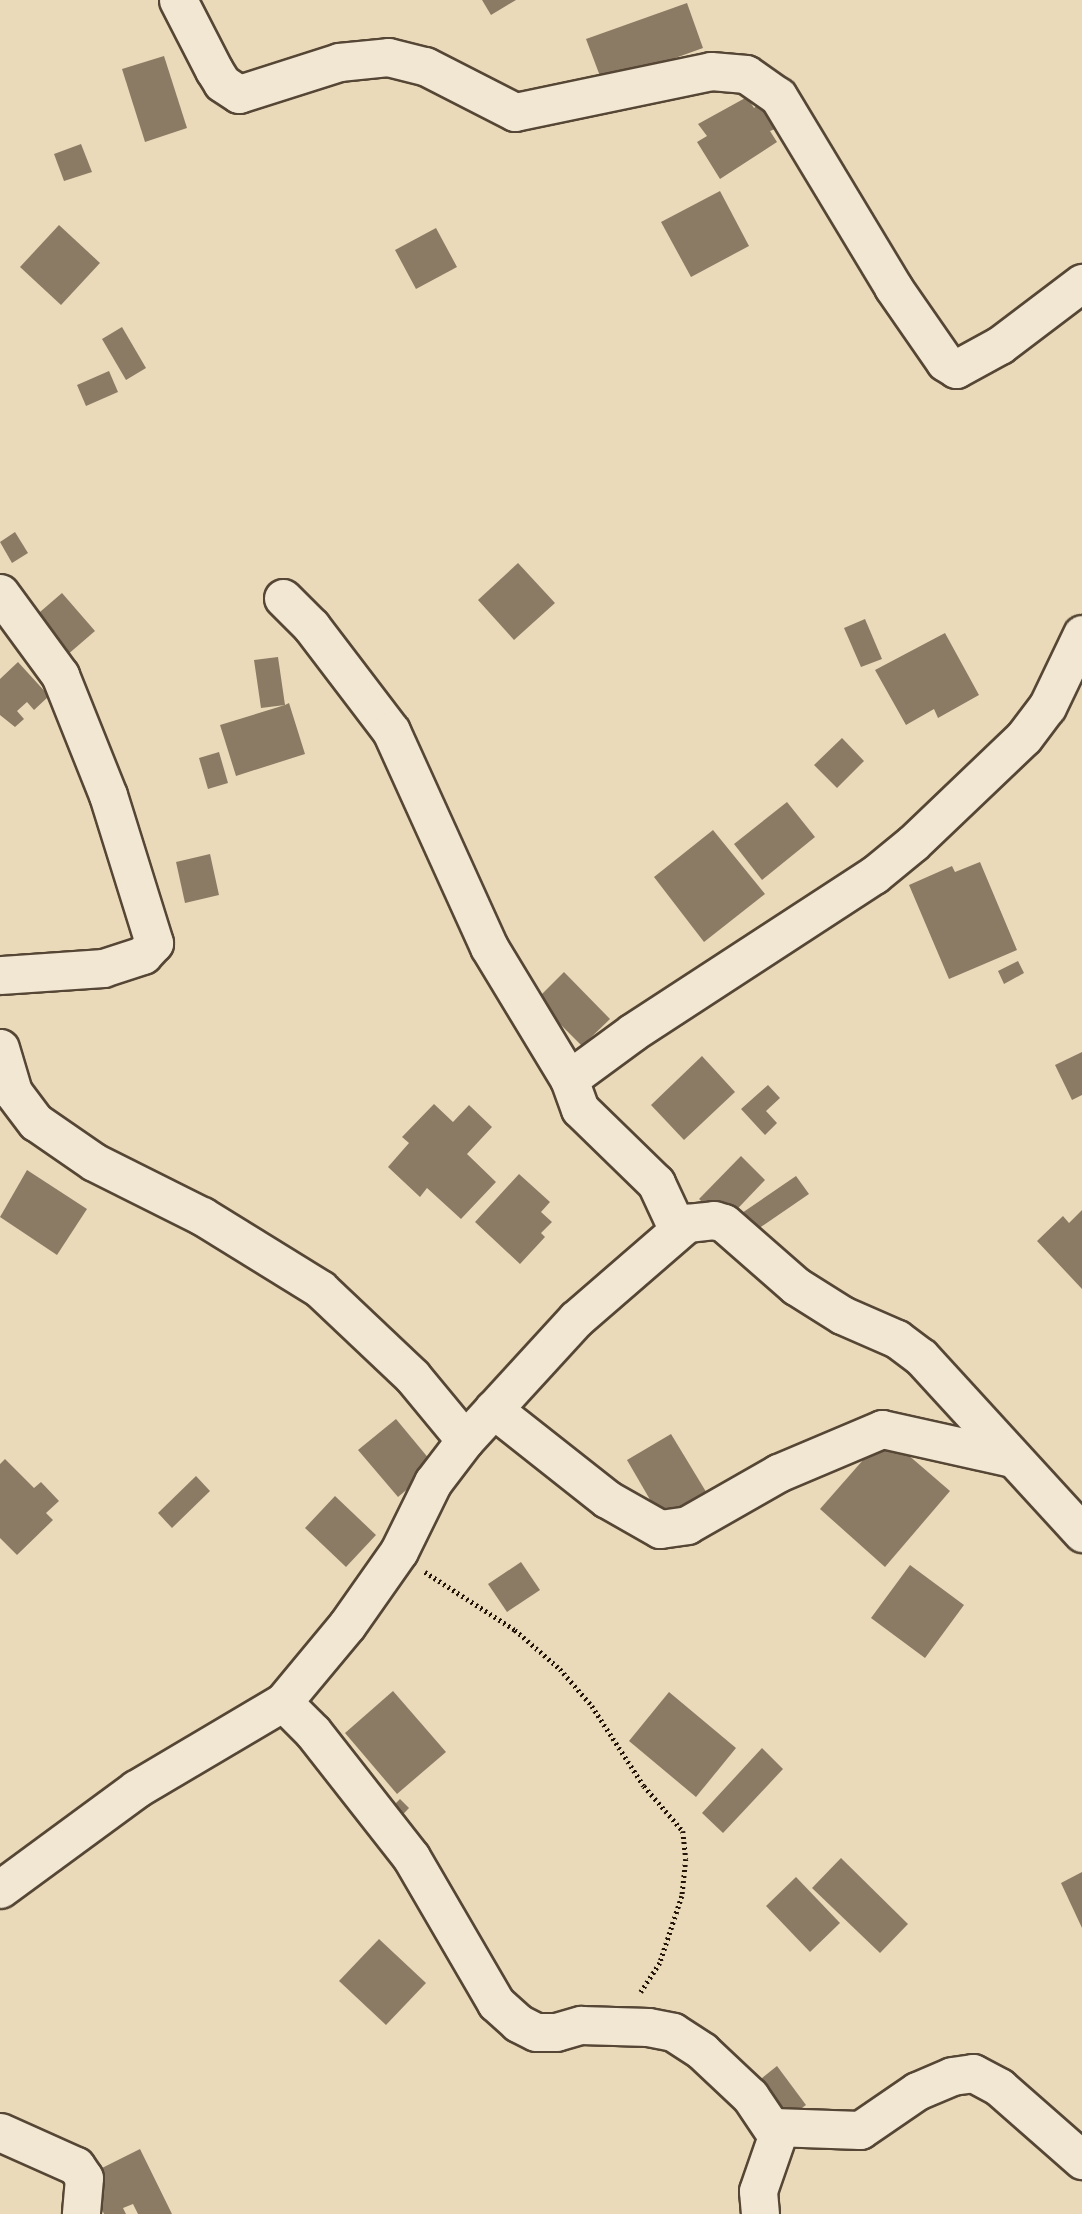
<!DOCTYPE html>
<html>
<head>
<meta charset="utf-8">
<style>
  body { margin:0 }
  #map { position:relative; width:1082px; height:2214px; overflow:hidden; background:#ebdab9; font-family:Alegreya,serif }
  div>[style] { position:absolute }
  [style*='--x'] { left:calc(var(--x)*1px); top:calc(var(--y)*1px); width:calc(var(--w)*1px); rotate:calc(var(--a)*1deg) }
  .building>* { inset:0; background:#8b7b65 }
  .path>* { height:4.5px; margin-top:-2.25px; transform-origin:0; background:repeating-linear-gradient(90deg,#231509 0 2px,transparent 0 5.5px) }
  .roads { filter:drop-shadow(2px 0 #554635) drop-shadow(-2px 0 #554635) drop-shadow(0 2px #554635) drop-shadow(0 -2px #554635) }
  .street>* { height:37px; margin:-18.5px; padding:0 18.5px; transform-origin:18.5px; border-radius:18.5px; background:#f2e7d2 }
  span { translate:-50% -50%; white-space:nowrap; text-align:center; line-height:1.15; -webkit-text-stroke:5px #f2e7d2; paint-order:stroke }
</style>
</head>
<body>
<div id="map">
  <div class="building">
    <i style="clip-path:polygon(482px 0,516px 0,491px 15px)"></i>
    <i style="clip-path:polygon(687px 3px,703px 48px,603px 84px,586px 39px)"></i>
    <i style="clip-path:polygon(164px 56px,187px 128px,145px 142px,122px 69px)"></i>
    <i style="clip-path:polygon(747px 97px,754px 108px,759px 104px,775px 129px,770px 131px,777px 142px,720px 179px,697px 142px,707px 136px,698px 124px)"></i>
    <i style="clip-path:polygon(81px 144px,92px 172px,64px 181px,54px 154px)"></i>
    <i style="clip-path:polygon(720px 191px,749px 246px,691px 277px,661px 222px)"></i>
    <i style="clip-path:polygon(59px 225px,100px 263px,61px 305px,20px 267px)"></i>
    <i style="clip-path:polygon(436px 228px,457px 267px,416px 289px,395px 250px)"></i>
    <i style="clip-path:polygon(122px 327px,146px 368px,126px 380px,102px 339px)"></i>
    <i style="clip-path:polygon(109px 371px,118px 392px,86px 406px,77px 385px)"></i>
    <i style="clip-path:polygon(15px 532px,28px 553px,12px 563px,0 542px)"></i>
    <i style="clip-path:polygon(518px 563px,555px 603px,514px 640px,478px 600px)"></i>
    <i style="clip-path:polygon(62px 593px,95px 631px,66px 656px,33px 618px)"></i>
    <i style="clip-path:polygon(865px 619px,882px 659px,861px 667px,844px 628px)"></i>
    <i style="clip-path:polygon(945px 633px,979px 695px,938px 718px,934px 709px,906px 725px,875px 670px)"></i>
    <i style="clip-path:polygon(278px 657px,285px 705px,289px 703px,305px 754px,236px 776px,220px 725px,285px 705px,261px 708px,254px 660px)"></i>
    <i style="clip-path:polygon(18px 662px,49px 696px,34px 710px,27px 702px,17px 711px,24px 719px,15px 727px,0 715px,0 679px)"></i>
    <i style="clip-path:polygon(842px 738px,864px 761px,837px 788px,814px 765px)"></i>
    <i style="clip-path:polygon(219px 752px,228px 783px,208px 789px,199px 758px)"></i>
    <i style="clip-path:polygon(787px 802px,815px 837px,762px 880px,734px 844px)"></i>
    <i style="clip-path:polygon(713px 830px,765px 894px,704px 942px,654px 877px)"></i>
    <i style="clip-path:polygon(210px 854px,219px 895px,185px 903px,176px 862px)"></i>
    <i style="clip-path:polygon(980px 862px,1017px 950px,949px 979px,909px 885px,952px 866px,955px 872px)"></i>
    <i style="clip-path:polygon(1018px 961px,1024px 973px,1004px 984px,998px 971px)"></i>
    <i style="clip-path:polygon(564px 972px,610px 1019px,582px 1046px,536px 1000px)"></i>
    <i style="clip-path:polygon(1082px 1052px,1082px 1095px,1072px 1100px,1055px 1065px)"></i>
    <i style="clip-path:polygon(702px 1056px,735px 1092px,684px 1140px,651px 1105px)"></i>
    <i style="clip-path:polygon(768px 1085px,780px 1098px,766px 1111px,777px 1123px,765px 1135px,741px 1109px)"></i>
    <i style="clip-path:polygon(434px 1104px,453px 1122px,469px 1105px,492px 1127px,467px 1154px,496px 1182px,461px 1219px,427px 1188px,420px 1197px,388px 1167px,409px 1143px,402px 1137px)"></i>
    <i style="clip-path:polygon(741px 1156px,765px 1180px,724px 1223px,699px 1199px)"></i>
    <i style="clip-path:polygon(27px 1170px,87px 1209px,57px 1255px,0 1217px)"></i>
    <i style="clip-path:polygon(519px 1174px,550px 1202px,541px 1212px,552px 1222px,541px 1233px,545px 1237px,520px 1264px,475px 1222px)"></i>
    <i style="clip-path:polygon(796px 1176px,809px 1194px,752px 1233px,739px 1215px)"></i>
    <i style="clip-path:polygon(1082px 1210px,1082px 1289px,1037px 1241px,1063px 1216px,1069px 1223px)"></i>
    <i style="clip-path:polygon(396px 1419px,435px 1466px,398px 1497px,358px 1450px)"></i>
    <i style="clip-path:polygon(671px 1434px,708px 1495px,663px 1522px,627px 1460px)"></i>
    <i style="clip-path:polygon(885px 1435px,950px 1491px,885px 1567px,820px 1509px)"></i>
    <i style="clip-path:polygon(5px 1459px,34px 1488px,41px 1482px,59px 1501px,46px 1513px,53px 1520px,17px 1555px,0 1538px,0 1464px)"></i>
    <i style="clip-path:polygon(196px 1476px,210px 1491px,172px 1528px,158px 1513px)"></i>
    <i style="clip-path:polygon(335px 1496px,376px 1535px,346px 1567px,305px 1528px)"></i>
    <i style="clip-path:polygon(521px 1562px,540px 1590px,507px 1612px,488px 1584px)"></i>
    <i style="clip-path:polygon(910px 1565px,964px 1605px,925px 1658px,871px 1618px)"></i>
    <i style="clip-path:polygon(393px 1691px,446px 1752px,397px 1794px,345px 1733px)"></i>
    <i style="clip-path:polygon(669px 1692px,736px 1748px,696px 1797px,629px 1741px)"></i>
    <i style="clip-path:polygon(762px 1748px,783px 1769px,723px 1833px,702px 1813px)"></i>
    <i style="clip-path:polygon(400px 1799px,409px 1808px,395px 1823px,386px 1813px)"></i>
    <i style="clip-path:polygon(841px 1858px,908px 1924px,880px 1953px,812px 1888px)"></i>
    <i style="clip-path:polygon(1082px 1872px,1082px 1928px,1061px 1883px)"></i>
    <i style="clip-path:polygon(796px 1877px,840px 1923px,810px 1952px,766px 1906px)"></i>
    <i style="clip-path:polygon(379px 1939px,426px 1983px,386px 2025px,339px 1981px)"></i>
    <i style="clip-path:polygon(777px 2066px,806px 2105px,780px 2124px,752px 2086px)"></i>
    <i style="clip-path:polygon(140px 2149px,172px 2214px,138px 2214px,133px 2204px,123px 2208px,126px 2214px,104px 2214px,86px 2176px)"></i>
  </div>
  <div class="path">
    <i style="--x:425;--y:1572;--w:107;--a:32.8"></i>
    <i style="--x:515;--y:1630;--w:60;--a:40.9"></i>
    <i style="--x:560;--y:1669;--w:49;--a:49.1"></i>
    <i style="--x:592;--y:1706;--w:95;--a:57"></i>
    <i style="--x:644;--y:1786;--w:60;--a:49.1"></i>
    <i style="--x:683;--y:1831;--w:28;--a:84"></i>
    <i style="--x:686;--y:1859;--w:37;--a:96"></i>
    <i style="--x:682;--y:1896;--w:71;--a:108.2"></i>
    <i style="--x:660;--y:1963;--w:35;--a:123"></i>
  </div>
  <div class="roads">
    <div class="street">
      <i style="--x:178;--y:0;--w:79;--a:62.8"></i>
      <i style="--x:214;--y:70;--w:15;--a:58"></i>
      <i style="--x:222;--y:83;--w:20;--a:33"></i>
      <i style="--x:239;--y:94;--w:105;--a:-17.7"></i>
      <i style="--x:339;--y:62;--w:49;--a:-5.8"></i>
      <i style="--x:388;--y:57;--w:38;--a:14"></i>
      <i style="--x:425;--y:66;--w:101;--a:27.1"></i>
      <i style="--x:515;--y:112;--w:200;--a:-11.8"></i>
      <i style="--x:711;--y:71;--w:35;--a:5"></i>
      <i style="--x:746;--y:74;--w:39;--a:35"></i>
      <i style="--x:778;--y:96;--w:223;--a:58.9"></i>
      <i style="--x:893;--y:287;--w:91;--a:55.3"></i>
      <i style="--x:945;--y:362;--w:13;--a:32"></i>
      <i style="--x:956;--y:369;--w:50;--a:-28.6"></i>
      <i style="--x:1000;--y:345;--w:103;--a:-37.1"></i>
      <i style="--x:0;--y:593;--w:102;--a:53.8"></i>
      <i style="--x:60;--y:675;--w:129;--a:68.2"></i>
      <i style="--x:108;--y:795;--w:155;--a:72.7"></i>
      <i style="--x:154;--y:943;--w:16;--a:133"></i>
      <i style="--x:143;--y:955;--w:42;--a:162"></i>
      <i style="--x:103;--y:968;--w:103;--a:176.1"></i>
      <i style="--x:283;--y:598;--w:40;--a:45"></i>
      <i style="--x:311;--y:626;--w:132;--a:52.7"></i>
      <i style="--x:391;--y:731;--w:237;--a:65.6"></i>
      <i style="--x:489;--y:947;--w:154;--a:58.8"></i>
      <i style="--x:569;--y:1079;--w:32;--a:70"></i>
      <i style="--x:580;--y:1109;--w:106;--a:44.2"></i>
      <i style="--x:656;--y:1183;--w:50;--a:65"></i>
      <i style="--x:0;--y:1048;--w:46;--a:73.5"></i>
      <i style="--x:13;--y:1092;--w:38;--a:53"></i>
      <i style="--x:36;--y:1122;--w:70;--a:34.6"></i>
      <i style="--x:94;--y:1162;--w:121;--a:26.6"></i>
      <i style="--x:202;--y:1216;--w:139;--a:31.7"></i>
      <i style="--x:320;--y:1289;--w:127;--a:43.4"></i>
      <i style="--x:412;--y:1376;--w:83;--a:50.4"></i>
      <i style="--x:569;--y:1079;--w:79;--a:-36.3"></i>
      <i style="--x:633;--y:1032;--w:288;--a:-33.1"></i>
      <i style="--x:874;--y:875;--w:50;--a:-39.4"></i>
      <i style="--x:913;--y:843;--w:153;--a:-43.7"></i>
      <i style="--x:1024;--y:737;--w:38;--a:-53"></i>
      <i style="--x:1047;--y:707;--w:81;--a:-64.4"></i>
      <i style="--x:493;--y:1409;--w:145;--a:38.3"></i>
      <i style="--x:607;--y:1499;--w:61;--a:29.5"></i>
      <i style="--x:660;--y:1529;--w:27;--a:-8"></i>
      <i style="--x:687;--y:1525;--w:105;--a:-29.7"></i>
      <i style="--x:778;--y:1473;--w:113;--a:-22.9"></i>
      <i style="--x:882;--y:1429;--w:133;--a:12.6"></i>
      <i style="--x:283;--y:1702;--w:42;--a:45"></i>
      <i style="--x:313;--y:1732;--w:159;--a:51.9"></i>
      <i style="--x:411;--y:1857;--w:169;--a:59.8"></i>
      <i style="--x:496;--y:2003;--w:30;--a:42"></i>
      <i style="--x:518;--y:2023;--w:20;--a:27"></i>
      <i style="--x:536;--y:2032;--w:20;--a:0"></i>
      <i style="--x:556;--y:2032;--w:26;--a:-16"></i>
      <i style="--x:581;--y:2025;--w:67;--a:1.7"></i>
      <i style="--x:648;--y:2027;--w:25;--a:11"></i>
      <i style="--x:673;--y:2032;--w:35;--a:33"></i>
      <i style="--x:702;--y:2051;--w:66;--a:43.2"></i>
      <i style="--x:750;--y:2096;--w:48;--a:56"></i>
      <i style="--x:777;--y:2136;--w:58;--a:109.1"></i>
      <i style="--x:758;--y:2191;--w:23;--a:85"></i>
      <i style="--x:0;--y:1889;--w:169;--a:-36.3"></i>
      <i style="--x:136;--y:1789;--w:171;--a:-30.6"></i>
      <i style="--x:283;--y:1702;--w:100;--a:-50.3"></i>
      <i style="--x:347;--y:1625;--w:90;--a:-54.9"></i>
      <i style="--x:399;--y:1551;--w:77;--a:-63.8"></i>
      <i style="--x:433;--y:1482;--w:53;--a:-52.7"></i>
      <i style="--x:465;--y:1440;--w:164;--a:-47.5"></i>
      <i style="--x:576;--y:1319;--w:147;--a:-40.9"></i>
      <i style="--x:687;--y:1223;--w:27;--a:-6"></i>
      <i style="--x:714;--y:1220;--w:10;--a:17"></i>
      <i style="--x:724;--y:1223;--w:96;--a:41.2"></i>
      <i style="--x:796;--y:1286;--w:54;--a:32.2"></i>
      <i style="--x:842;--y:1315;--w:60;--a:23.6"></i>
      <i style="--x:897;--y:1339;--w:30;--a:37"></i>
      <i style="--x:921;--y:1357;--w:239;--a:47.5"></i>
      <i style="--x:774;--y:2127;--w:86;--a:2"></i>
      <i style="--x:860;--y:2130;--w:69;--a:-34.4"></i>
      <i style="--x:917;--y:2091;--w:38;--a:-23"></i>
      <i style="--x:952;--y:2076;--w:21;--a:-8"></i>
      <i style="--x:973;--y:2073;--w:30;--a:28"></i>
      <i style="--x:999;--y:2087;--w:111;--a:41.3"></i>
      <i style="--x:0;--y:2132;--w:83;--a:24.1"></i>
      <i style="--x:76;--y:2166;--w:14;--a:56"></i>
      <i style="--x:84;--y:2178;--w:36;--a:95"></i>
    </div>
  </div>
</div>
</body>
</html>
